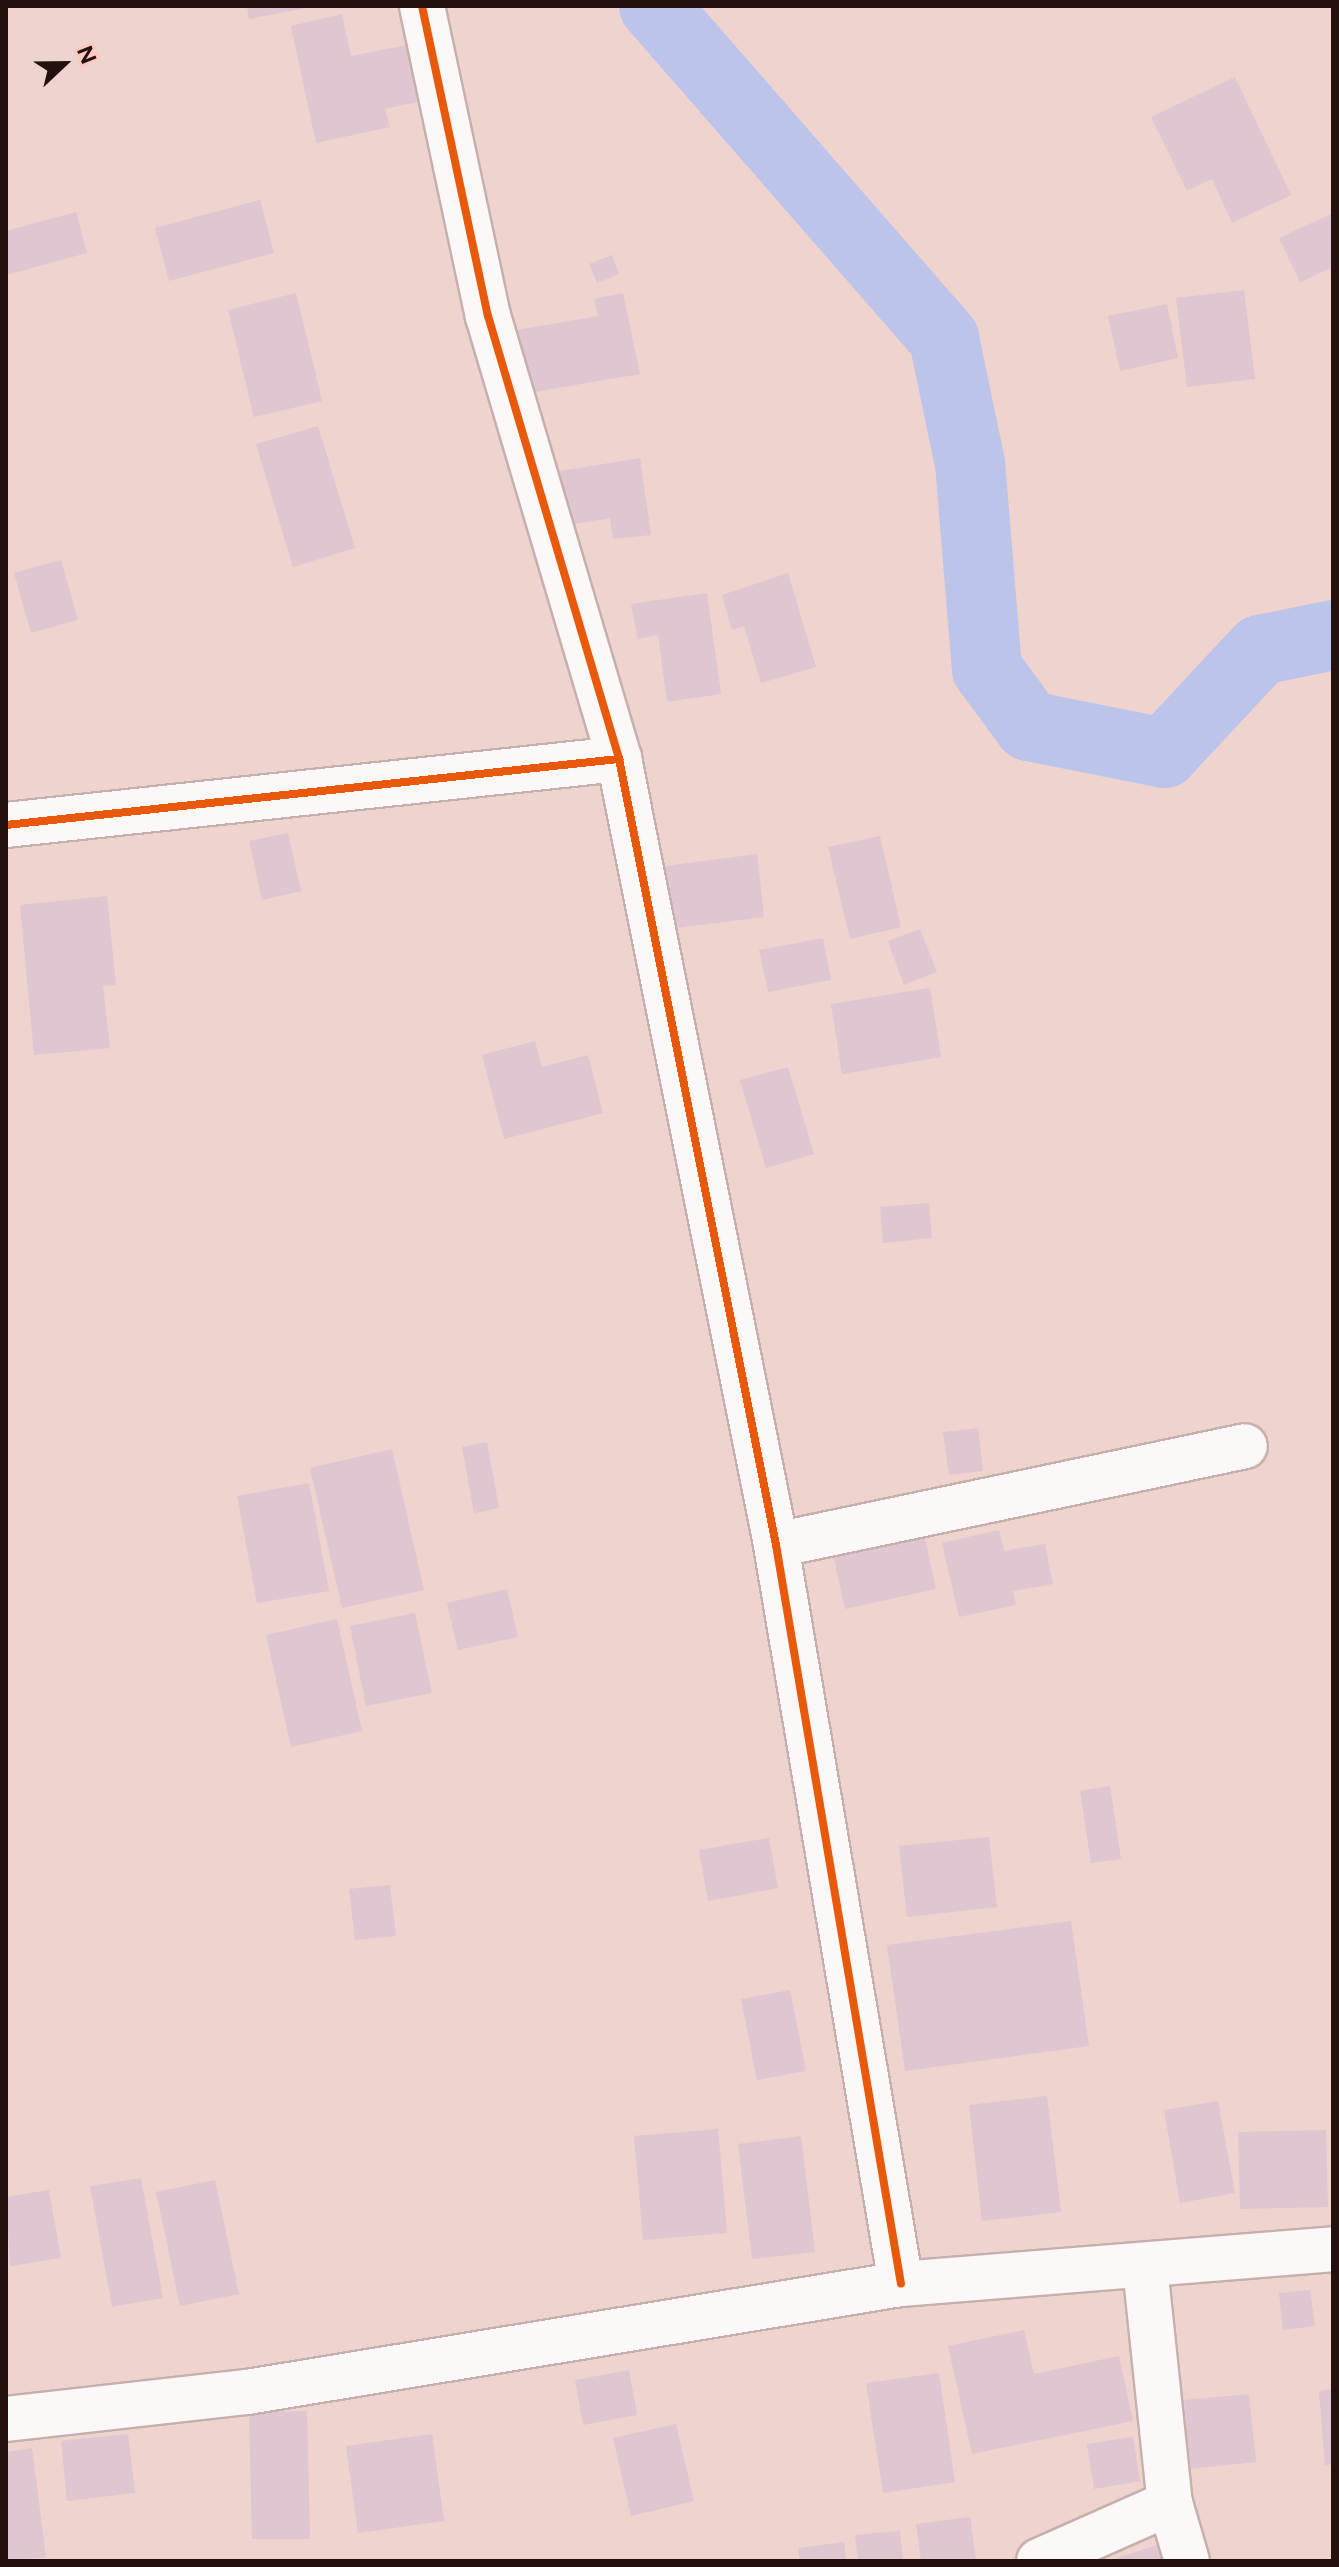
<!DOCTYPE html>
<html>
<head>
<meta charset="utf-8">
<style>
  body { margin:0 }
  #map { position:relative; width:1339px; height:2567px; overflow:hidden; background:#eed3cf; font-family:Figtree,sans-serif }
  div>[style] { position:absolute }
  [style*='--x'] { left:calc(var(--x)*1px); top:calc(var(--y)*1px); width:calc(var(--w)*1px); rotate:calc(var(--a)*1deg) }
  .river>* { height:70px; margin:-35px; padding:0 35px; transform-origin:35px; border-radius:35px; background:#bcc4ea }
  .building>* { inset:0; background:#dfc6d0 }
  .roads { filter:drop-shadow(2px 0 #c5b0ad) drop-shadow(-2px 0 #c5b0ad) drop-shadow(0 2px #c5b0ad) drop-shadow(0 -2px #c5b0ad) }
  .minor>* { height:44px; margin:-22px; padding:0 22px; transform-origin:22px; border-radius:22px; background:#fcf8f8 }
  .highway>* { height:44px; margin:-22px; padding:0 22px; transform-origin:22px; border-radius:22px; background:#fcf8f8 }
  .cycleway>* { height:8px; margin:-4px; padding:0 4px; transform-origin:4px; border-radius:4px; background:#e8590c }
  span { translate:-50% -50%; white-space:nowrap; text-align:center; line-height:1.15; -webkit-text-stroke:6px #fbc9c2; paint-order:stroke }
  .frame { position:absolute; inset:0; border:8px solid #22110f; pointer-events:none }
  .north { position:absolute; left:24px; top:24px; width:80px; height:80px; -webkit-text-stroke:6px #fbc9c2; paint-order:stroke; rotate:68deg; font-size:22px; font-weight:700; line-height:32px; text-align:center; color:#22110f }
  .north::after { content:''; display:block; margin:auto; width:28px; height:36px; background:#22110f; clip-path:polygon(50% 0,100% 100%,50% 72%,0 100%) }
</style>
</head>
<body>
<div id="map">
  <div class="river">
    <i style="--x:654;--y:6;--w:442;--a:48.9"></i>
    <i style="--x:944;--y:339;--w:127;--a:78.2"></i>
    <i style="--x:970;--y:463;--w:207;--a:85.3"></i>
    <i style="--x:987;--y:669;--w:71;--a:53.6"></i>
    <i style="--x:1029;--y:726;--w:138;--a:11.3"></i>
    <i style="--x:1164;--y:753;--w:141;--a:-47"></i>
    <i style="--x:1260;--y:650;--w:75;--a:-11.6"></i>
  </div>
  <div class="building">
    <i style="clip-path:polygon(247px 6px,311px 6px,311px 7px,249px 19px)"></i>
    <i style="clip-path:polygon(342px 14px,351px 56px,418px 43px,430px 99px,385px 109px,390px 127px,316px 143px,291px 26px)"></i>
    <i style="clip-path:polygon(1235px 77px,1291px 195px,1232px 223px,1212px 179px,1187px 191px,1151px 117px)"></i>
    <i style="clip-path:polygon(260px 200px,274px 253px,169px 281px,155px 228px)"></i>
    <i style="clip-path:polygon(76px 212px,87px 253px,6px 275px,6px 231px)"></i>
    <i style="clip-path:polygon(1333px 213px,1333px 267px,1300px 282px,1279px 238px)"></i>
    <i style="clip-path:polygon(612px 255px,619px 274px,597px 283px,589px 264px)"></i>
    <i style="clip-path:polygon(1244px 290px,1255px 379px,1187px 387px,1176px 298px)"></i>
    <i style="clip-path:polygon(296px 293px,322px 401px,254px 417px,228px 310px)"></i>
    <i style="clip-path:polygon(623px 293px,640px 374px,522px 394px,511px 331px,598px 316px,594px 299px)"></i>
    <i style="clip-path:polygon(1167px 304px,1178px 358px,1120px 371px,1108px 316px)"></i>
    <i style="clip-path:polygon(318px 426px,355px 548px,293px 567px,256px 444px)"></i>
    <i style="clip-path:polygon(640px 458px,651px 535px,613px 539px,610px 518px,557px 527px,548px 473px)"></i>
    <i style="clip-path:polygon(61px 560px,78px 620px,31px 633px,14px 573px)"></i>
    <i style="clip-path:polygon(788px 573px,816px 667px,761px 683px,744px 626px,732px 630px,722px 595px)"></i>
    <i style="clip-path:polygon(707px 593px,721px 694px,667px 702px,658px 635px,638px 639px,631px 604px)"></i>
    <i style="clip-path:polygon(288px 833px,301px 891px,262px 900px,249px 841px)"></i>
    <i style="clip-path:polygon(880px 836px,901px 927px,850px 939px,828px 847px)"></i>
    <i style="clip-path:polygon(757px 854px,764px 917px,659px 930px,650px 868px)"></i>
    <i style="clip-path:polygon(107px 896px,116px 985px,103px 986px,110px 1048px,34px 1055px,20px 905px)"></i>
    <i style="clip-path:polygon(920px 929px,937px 972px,904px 985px,888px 941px)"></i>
    <i style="clip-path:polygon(823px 938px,831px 980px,768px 992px,759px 950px)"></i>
    <i style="clip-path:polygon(930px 988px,941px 1057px,842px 1074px,831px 1004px)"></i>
    <i style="clip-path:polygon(535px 1041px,542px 1067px,588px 1055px,603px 1113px,504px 1139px,482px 1055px)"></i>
    <i style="clip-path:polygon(788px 1067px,814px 1154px,766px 1168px,740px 1080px)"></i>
    <i style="clip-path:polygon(929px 1203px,932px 1238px,883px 1243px,880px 1207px)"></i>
    <i style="clip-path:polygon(978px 1428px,983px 1471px,949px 1475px,943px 1432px)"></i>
    <i style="clip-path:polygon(487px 1442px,499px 1508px,474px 1513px,462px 1447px)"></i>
    <i style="clip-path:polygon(392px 1449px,424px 1590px,342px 1608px,310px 1468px)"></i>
    <i style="clip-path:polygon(309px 1483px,329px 1591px,257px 1603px,237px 1496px)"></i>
    <i style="clip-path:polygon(999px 1530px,1004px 1551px,1045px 1544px,1053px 1584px,1013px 1591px,1016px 1605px,959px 1617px,942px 1543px)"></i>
    <i style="clip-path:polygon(924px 1534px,936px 1589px,845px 1609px,833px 1554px)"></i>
    <i style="clip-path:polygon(507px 1589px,518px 1637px,458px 1650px,447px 1603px)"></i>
    <i style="clip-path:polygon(415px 1613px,432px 1693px,366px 1706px,350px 1626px)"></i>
    <i style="clip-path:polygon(337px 1619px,362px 1731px,291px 1747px,266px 1635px)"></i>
    <i style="clip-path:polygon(1110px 1786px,1121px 1859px,1091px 1863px,1080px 1791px)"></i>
    <i style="clip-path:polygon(989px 1837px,997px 1907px,907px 1917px,899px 1846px)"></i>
    <i style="clip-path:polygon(769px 1838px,778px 1888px,708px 1901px,699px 1850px)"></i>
    <i style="clip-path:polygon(390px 1885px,396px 1936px,355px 1940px,349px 1889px)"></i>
    <i style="clip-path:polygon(1071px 1921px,1089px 2046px,905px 2071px,887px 1945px)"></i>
    <i style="clip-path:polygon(790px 1990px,806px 2071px,757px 2080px,741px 1999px)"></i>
    <i style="clip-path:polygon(1047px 2096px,1061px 2212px,982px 2221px,969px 2105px)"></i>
    <i style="clip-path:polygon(1218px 2101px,1235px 2193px,1180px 2203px,1164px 2110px)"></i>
    <i style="clip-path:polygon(718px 2129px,727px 2233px,643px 2240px,634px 2136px)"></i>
    <i style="clip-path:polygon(1326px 2130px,1328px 2207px,1240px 2209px,1238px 2132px)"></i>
    <i style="clip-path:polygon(801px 2136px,815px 2252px,752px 2259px,738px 2144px)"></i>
    <i style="clip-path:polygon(141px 2178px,163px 2298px,112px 2307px,90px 2186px)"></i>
    <i style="clip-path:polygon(215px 2180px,239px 2294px,180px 2306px,156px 2192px)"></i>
    <i style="clip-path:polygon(49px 2190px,61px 2258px,10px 2266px,6px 2197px)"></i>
    <i style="clip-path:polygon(1310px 2290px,1315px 2326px,1283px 2330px,1279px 2293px)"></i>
    <i style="clip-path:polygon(1024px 2330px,1034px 2374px,1119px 2356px,1133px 2421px,972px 2454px,948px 2346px)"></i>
    <i style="clip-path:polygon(629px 2370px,637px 2415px,583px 2425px,575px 2380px)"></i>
    <i style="clip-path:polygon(939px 2373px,955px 2482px,883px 2493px,866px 2383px)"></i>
    <i style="clip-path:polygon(1333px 2389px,1333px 2464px,1325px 2465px,1319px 2391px)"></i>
    <i style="clip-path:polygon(1249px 2394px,1256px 2462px,1190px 2469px,1184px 2400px)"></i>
    <i style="clip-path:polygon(307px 2411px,310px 2539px,252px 2539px,249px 2412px)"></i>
    <i style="clip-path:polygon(676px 2424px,694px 2501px,631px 2516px,613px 2438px)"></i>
    <i style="clip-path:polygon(128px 2434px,135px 2493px,67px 2501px,61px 2441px)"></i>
    <i style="clip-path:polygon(432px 2434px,444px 2521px,358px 2533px,346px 2446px)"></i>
    <i style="clip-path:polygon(1133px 2437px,1140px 2481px,1094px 2489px,1087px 2444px)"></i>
    <i style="clip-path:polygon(32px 2448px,46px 2557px,6px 2561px,6px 2452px)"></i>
    <i style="clip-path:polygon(970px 2517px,976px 2561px,921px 2561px,916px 2524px)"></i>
    <i style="clip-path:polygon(900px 2531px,903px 2561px,858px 2561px,855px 2535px)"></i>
    <i style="clip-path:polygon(844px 2542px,846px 2561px,800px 2561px,798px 2548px)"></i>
    <i style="clip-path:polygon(1166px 2542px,1173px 2561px,1111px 2561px,1111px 2560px)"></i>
  </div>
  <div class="roads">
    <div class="minor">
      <i style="--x:422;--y:6;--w:317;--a:78"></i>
      <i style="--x:488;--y:316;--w:462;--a:73.5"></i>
      <i style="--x:6;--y:825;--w:617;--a:-6.15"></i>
      <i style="--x:619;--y:759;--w:802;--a:78.7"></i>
      <i style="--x:776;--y:1545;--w:749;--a:80.4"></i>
      <i style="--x:776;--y:1545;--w:479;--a:-11.9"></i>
      <i style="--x:1145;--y:2267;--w:237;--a:84"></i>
      <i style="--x:1170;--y:2503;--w:60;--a:73.7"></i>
      <i style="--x:1039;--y:2561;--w:143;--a:-23.9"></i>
    </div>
    <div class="highway">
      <i style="--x:6;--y:2419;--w:243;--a:-6.4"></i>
      <i style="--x:247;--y:2392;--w:663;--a:-9.38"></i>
      <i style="--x:901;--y:2284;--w:433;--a:-4.6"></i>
    </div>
  </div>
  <div class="cycleway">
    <i style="--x:422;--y:6;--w:317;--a:78"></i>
    <i style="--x:488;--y:316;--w:462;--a:73.5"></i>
    <i style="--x:6;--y:825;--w:617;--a:-6.15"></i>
    <i style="--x:619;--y:759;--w:802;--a:78.7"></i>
    <i style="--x:776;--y:1545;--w:749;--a:80.4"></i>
  </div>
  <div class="frame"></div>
  <div class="north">N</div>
</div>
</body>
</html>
